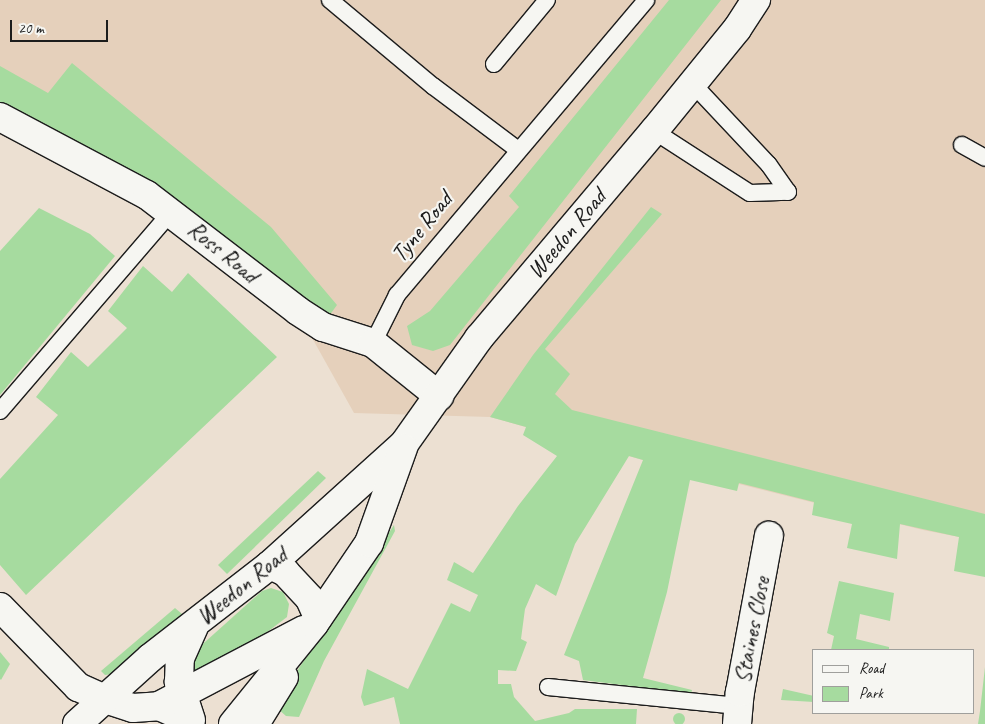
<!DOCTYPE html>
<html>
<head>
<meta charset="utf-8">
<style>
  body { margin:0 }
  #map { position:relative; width:985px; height:724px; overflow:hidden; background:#ece0d2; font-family:Caveat,sans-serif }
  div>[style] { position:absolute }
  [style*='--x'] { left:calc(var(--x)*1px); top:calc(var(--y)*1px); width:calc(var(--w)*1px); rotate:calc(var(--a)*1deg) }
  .built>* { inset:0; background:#e5d0bb }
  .green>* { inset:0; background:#a6db9f }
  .round { border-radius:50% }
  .roads { filter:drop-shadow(1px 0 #1c1c1c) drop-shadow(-1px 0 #1c1c1c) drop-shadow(0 1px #1c1c1c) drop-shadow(0 -1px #1c1c1c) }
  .lane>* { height:16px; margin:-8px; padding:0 8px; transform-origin:8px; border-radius:8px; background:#f6f6f2 }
  .street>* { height:28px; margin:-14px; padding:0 14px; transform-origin:14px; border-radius:14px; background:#f6f6f2 }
  .secondary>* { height:28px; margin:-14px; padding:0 14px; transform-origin:14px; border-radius:14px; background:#f6f6f2 }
  .primary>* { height:28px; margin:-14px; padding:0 14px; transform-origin:14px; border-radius:14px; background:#f6f6f2 }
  span { translate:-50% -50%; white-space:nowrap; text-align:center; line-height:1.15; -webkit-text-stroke:4.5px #f6f6f2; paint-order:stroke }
  .street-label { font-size:24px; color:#1c1c1c }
  .legend { position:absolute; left:812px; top:649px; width:162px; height:65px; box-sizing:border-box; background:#f6f6f2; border:1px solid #9f9f9c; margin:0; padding:6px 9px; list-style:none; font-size:15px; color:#1c1c1c }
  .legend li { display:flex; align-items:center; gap:10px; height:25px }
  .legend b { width:25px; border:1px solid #9f9f9c }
  .scale { position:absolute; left:10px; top:20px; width:98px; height:22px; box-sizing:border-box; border:2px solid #1c1c1c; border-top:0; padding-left:6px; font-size:15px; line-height:18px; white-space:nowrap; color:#1c1c1c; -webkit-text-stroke:4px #f6f6f2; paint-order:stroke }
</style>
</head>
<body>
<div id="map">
  <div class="built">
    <i style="clip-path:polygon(0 0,985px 0,985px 542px,923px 530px,643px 460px,490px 417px,354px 413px,297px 311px,147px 195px,0 126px)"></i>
  </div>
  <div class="green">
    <i style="clip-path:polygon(669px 0,721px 0,450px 345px,433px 351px,412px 345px,407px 326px,430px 311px,519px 207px,509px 196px)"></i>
    <i style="clip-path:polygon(72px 63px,271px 227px,337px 305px,329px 316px,0 106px,0 66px,48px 93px)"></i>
    <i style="clip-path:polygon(651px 207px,662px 214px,545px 349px,570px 374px,555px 394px,572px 410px,985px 514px,985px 577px,954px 571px,959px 537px,900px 524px,897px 559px,847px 548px,852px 524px,812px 515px,814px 502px,739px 483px,737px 491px,690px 480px,667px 592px,643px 678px,692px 690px,691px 694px,583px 680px,579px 661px,564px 655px,643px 460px,629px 456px,575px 544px,556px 596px,536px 584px,525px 609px,521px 639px,527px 642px,516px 671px,498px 670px,498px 684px,511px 684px,514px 697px,535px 721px,569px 713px,575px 709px,637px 709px,636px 724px,400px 724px,394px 697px,364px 706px,361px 697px,367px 669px,408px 689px,451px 603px,470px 612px,478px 595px,447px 580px,454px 562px,473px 573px,518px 506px,557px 456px,523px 435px,526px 427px,490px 417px,533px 355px)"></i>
    <i style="clip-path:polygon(39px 208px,90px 234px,115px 256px,0 395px,0 251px)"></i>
    <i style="clip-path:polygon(143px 266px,172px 292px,188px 273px,277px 357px,26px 595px,0 565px,0 479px,58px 415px,36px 397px,71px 352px,88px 367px,127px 328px,108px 311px)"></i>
    <i style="clip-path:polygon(318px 471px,326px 478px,227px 574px,218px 565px)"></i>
    <i style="clip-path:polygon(394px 525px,395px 531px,324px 661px,299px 717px,286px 716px,278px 709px,279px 698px)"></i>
    <i style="clip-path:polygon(839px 581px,894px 593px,890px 621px,860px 614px,856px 639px,889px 647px,889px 650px,831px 650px,834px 636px,827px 633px)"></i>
    <i style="clip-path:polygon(271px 588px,283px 592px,289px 604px,287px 617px,246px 648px,187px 681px,186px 659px,262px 591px)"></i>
    <i style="clip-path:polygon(175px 608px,182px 614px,112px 674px,105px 675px,101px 671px)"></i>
    <i style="clip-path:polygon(0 652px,10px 664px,1px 680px,0 679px)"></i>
    <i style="clip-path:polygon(985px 667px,985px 724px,978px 724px,980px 711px)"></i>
    <i style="clip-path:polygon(783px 689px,814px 696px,814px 702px,781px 700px)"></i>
    <i class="round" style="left:673px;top:713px;width:12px;height:12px"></i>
  </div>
  <div class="roads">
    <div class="lane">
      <i style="--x:330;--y:0;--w:134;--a:39.9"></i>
      <i style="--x:433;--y:86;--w:105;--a:36.9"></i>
      <i style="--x:494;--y:64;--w:83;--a:-50.4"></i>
      <i style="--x:692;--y:83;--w:112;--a:46.8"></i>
      <i style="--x:769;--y:165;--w:33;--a:55"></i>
      <i style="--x:654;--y:131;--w:114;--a:32.9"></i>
      <i style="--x:750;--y:193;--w:38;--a:-2"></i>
      <i style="--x:962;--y:145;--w:26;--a:29"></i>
      <i style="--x:373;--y:343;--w:54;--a:-63.4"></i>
      <i style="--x:397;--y:295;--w:386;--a:-49.8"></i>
      <i style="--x:0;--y:411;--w:264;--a:-49.3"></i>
      <i style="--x:548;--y:687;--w:191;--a:5.7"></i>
    </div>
    <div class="street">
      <i style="--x:0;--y:117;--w:166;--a:28"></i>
      <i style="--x:147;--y:195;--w:190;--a:37.5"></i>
      <i style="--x:298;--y:311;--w:30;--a:33"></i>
      <i style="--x:323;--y:327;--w:52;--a:17.7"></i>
      <i style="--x:373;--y:343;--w:85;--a:38.8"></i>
      <i style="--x:0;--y:607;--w:112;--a:45.7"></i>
      <i style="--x:78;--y:687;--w:30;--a:24"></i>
      <i style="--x:737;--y:724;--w:32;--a:-85"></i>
      <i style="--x:740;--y:692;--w:159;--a:-79.5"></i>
    </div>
    <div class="secondary">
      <i style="--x:255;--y:724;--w:55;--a:-58.3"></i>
    </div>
    <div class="primary">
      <i style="--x:270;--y:565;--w:17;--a:25"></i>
      <i style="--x:285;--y:572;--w:37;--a:47"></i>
      <i style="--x:310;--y:599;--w:20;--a:66"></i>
      <i style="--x:105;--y:699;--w:29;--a:18"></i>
      <i style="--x:133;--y:708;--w:26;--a:-4"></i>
      <i style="--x:159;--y:706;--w:17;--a:24"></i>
      <i style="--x:159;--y:706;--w:164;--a:-27.7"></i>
      <i style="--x:191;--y:720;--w:40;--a:-108"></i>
      <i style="--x:179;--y:682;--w:24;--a:-88"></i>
      <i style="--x:180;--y:658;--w:34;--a:-66"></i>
      <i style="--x:77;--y:724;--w:98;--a:-42.1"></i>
      <i style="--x:150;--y:658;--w:152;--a:-37.8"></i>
      <i style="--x:270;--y:565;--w:181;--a:-42.1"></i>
      <i style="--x:404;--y:444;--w:130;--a:-54.7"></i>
      <i style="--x:479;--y:338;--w:271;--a:-49.8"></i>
      <i style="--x:654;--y:131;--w:132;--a:-50.9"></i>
      <i style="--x:737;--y:29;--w:35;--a:-57"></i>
      <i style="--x:233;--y:724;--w:129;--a:-51"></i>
      <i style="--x:314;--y:624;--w:98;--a:-55.8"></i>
      <i style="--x:369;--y:543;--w:101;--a:-70.3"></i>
    </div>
  </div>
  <div class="street-label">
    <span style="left:422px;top:227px;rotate:-51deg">Tyne Road</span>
    <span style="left:567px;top:234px;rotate:-50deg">Weedon Road</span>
    <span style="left:223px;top:252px;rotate:39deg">Ross Road</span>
    <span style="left:242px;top:586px;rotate:-39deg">Weedon Road</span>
    <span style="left:752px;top:630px;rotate:-79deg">Staines Close</span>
  </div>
  <ul class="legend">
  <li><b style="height:6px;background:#f6f6f2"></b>Road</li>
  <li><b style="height:14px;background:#a6db9f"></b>Park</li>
  </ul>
  <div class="scale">20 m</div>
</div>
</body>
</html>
